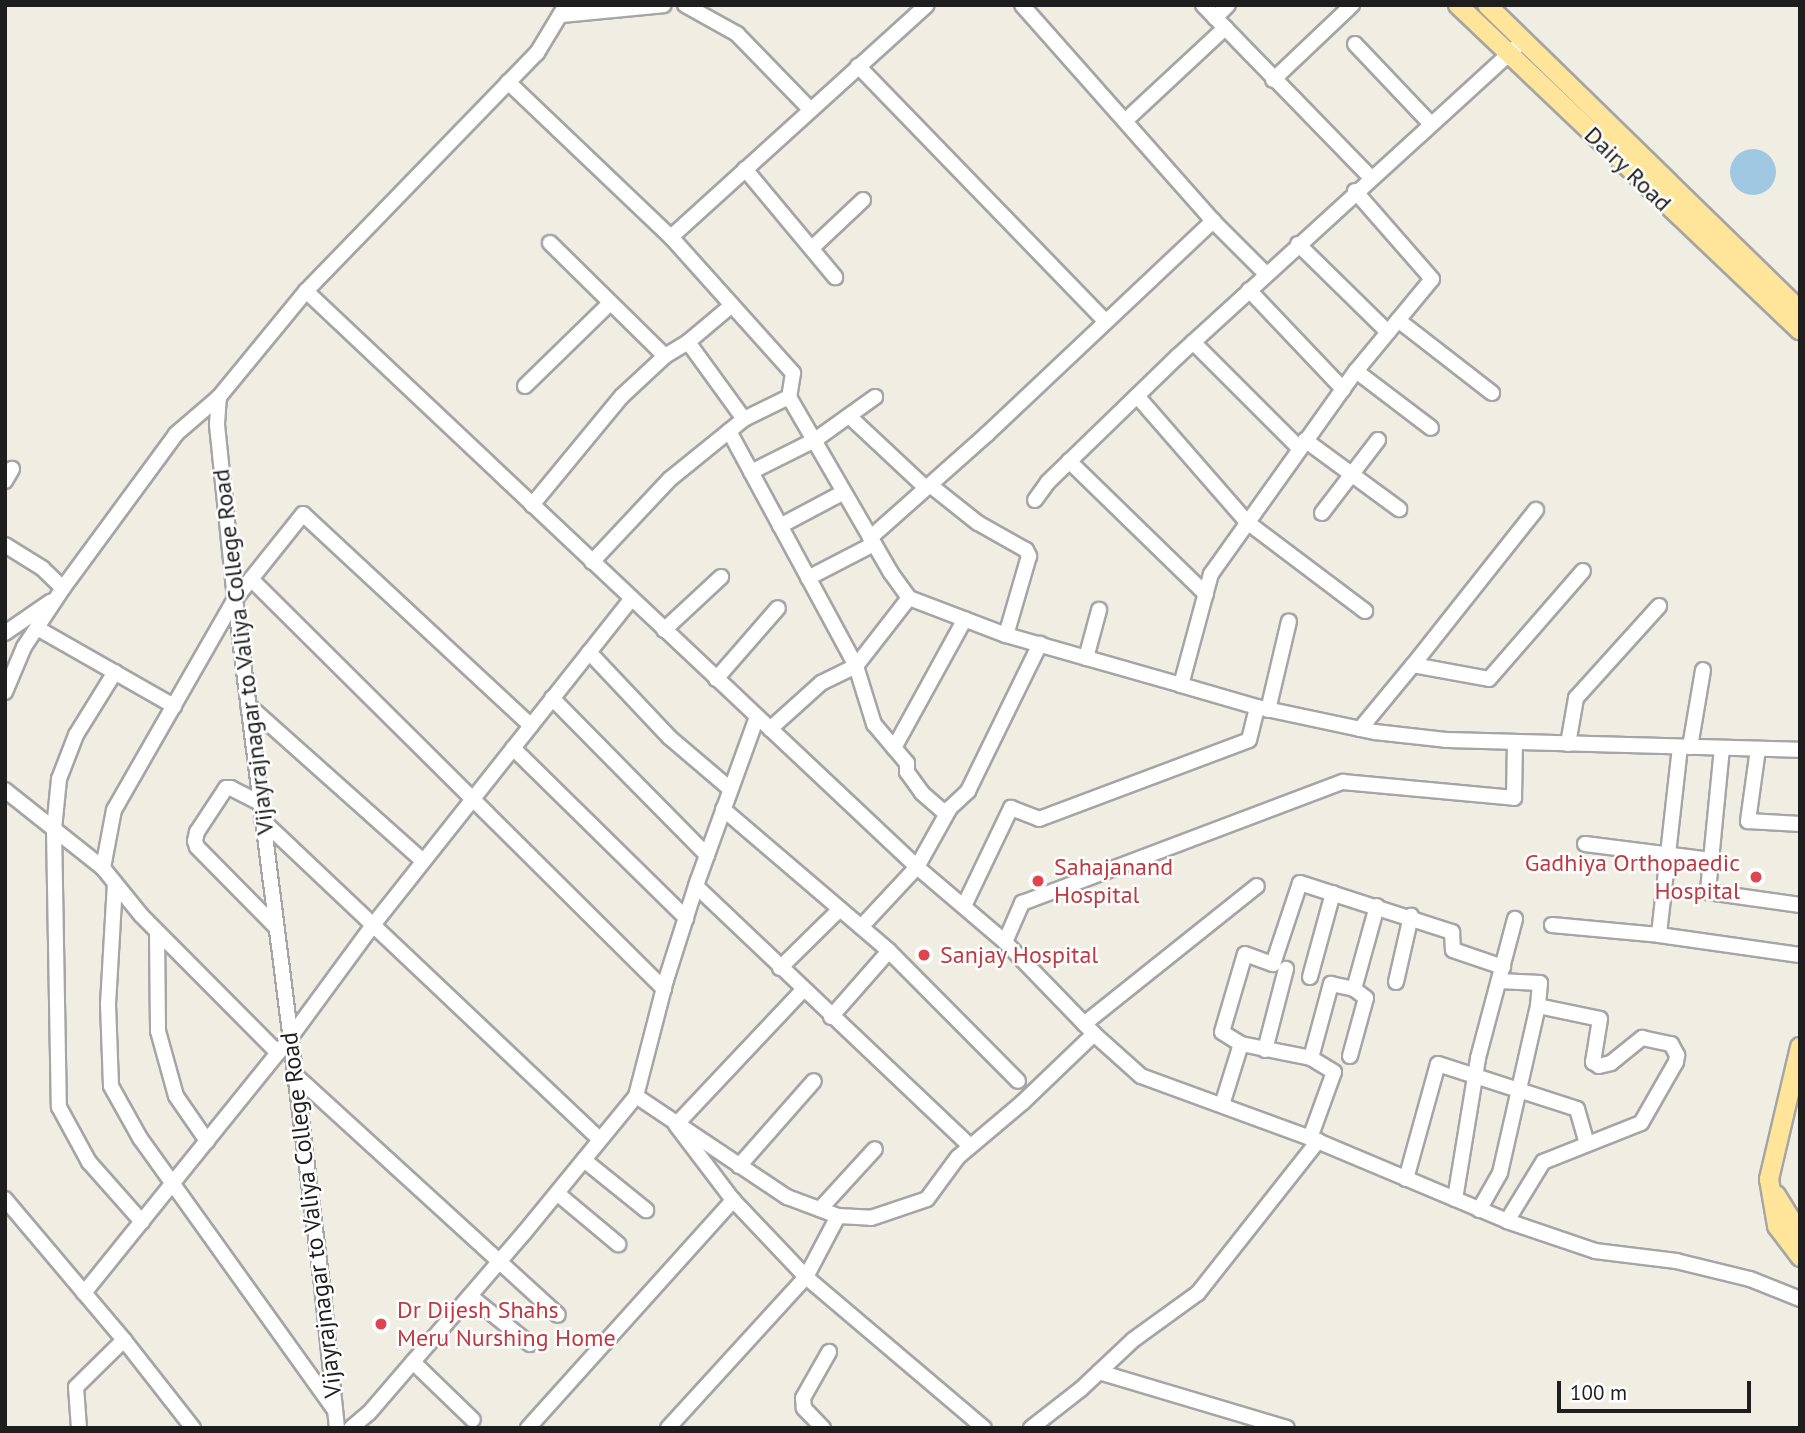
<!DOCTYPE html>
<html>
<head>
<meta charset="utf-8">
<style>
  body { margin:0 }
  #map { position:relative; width:1805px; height:1433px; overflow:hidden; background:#f0eee3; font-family:"PT Sans",sans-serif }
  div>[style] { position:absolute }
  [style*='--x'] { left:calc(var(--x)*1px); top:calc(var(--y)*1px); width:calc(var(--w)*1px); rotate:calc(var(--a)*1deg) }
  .water>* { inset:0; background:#a0c7e1 }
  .round { border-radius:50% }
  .roads { filter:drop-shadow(2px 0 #a5a5a5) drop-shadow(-2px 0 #a5a5a5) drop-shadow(0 2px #a5a5a5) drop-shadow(0 -2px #a5a5a5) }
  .minor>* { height:14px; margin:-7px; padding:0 7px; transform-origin:7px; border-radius:7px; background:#fff }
  .major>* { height:18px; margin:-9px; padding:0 9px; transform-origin:9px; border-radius:9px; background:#ffe599 }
  .dots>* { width:19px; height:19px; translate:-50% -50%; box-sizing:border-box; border:4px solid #fff; border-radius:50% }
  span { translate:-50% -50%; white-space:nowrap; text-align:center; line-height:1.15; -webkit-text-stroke:5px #fff; paint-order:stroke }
  .street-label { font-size:24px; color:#1e1e1e }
  .health-label { font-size:24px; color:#be3a42 }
  .right { translate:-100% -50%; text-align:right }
  .left { translate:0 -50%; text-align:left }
  .frame { position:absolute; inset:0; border:7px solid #1e1e1e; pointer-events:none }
  .scale { position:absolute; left:1557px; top:1381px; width:194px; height:32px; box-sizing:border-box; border:4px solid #1e1e1e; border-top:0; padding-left:9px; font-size:21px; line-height:24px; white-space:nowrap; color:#1e1e1e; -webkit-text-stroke:5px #fff; paint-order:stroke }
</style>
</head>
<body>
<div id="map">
  <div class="water">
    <i class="round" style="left:1730px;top:149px;width:46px;height:46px"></i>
  </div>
  <div class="roads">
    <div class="minor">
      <i style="--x:685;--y:5;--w:60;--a:29.1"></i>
      <i style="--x:737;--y:34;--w:105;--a:45.8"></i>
      <i style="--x:1022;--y:5;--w:288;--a:48.5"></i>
      <i style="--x:1213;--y:221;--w:75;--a:45"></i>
      <i style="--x:1203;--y:5;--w:240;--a:45.8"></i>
      <i style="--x:561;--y:15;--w:103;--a:-5.5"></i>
      <i style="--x:1215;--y:18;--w:18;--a:-45"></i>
      <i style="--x:1355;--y:44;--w:109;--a:46.5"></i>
      <i style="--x:858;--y:66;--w:355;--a:45.9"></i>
      <i style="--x:1273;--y:80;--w:109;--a:-43.5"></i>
      <i style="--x:508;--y:82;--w:225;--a:43.6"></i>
      <i style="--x:671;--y:237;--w:183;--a:48.1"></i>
      <i style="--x:793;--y:373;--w:24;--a:99"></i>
      <i style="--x:789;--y:397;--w:203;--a:59.9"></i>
      <i style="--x:891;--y:573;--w:31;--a:54"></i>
      <i style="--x:909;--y:598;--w:104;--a:20.9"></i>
      <i style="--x:1006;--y:635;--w:182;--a:15.9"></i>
      <i style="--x:1181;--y:685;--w:79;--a:16.1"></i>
      <i style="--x:1257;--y:707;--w:121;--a:12"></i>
      <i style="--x:1375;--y:732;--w:71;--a:6.4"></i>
      <i style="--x:1446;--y:740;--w:354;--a:1.6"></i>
      <i style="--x:1125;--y:121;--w:137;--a:-42.9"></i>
      <i style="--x:745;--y:169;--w:141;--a:50.2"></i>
      <i style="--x:671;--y:237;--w:345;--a:-42.2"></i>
      <i style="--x:550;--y:243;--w:161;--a:44.5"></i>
      <i style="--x:1298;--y:244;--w:126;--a:44.4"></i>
      <i style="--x:812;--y:248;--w:70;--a:-43.3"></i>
      <i style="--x:1249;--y:290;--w:137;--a:46.5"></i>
      <i style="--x:306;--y:291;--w:840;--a:43.31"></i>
      <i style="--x:917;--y:867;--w:116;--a:40.4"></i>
      <i style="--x:1005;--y:942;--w:128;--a:45.9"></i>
      <i style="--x:1094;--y:1034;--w:63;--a:41.8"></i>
      <i style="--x:1141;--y:1076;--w:180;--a:20.1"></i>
      <i style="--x:1310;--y:1138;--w:214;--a:22.8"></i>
      <i style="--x:1507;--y:1221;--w:93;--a:18.8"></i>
      <i style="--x:1595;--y:1251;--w:82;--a:7"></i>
      <i style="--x:1676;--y:1261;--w:76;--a:13.7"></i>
      <i style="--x:1750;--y:1279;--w:54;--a:21.8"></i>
      <i style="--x:732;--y:305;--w:57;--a:139.9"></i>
      <i style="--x:688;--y:342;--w:95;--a:54"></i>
      <i style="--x:1398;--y:320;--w:119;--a:37.8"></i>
      <i style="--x:1193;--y:342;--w:150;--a:45"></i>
      <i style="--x:1356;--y:371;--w:94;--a:37.2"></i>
      <i style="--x:525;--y:386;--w:119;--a:-44.3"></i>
      <i style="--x:1137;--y:396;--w:167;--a:48.9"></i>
      <i style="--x:1247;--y:522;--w:148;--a:37"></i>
      <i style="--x:849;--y:416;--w:105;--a:43.1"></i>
      <i style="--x:729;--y:431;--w:267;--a:61.6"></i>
      <i style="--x:856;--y:666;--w:61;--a:72.8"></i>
      <i style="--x:874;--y:724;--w:51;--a:49.8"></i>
      <i style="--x:907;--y:763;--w:9;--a:90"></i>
      <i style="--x:907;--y:772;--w:26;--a:54"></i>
      <i style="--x:922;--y:793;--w:32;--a:41"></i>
      <i style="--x:1305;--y:440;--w:117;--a:36.3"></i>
      <i style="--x:1069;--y:461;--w:191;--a:44.2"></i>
      <i style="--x:751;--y:472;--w:72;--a:-26.6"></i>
      <i style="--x:815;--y:440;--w:74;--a:-35.6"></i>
      <i style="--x:5;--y:481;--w:14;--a:-60"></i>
      <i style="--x:930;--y:485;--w:61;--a:38.4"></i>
      <i style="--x:978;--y:523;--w:55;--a:29.4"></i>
      <i style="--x:1026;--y:550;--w:7;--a:63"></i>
      <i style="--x:1029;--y:556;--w:82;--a:106.2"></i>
      <i style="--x:1035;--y:500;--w:22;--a:-54"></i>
      <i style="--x:1048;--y:482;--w:180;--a:-44.1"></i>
      <i style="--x:1177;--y:357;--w:459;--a:-42.4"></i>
      <i style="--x:532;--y:505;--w:141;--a:-50.5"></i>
      <i style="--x:622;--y:396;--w:59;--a:-42.9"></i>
      <i style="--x:665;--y:356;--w:27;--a:-31"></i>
      <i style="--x:1322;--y:513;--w:92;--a:-52.5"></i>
      <i style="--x:780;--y:526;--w:72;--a:-28"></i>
      <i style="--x:870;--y:538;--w:157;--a:-41.6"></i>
      <i style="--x:987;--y:434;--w:311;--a:-43.3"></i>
      <i style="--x:5;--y:545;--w:44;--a:31.9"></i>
      <i style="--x:42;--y:568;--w:29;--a:44"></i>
      <i style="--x:592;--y:562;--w:114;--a:-46.8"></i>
      <i style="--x:670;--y:479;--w:95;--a:-39"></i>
      <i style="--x:744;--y:419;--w:50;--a:-26.1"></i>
      <i style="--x:808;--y:578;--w:74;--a:-27.3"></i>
      <i style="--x:251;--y:579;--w:582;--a:44.79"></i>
      <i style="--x:37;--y:628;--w:158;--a:29.7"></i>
      <i style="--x:664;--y:630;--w:78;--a:-42.9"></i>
      <i style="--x:5;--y:633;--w:55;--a:-34.6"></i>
      <i style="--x:589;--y:652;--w:117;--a:46.7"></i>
      <i style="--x:669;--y:737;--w:80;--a:40.4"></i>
      <i style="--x:1086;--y:658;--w:50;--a:-74.8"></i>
      <i style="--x:1413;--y:665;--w:198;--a:-51.6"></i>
      <i style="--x:115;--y:672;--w:74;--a:121.8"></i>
      <i style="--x:76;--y:735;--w:47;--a:111.1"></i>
      <i style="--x:59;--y:779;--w:50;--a:95.7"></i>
      <i style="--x:54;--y:829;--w:278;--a:89"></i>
      <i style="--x:59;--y:1107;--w:63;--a:61.4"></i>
      <i style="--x:89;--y:1162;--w:80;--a:48.5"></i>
      <i style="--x:716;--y:679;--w:94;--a:-48.9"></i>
      <i style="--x:1181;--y:685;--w:115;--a:-74.9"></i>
      <i style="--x:1211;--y:574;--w:249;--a:-54.5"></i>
      <i style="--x:1356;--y:371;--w:119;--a:-50.4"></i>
      <i style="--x:1432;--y:279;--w:117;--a:-131.2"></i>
      <i style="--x:5;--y:692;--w:49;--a:-67.1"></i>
      <i style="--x:24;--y:647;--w:71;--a:-56.5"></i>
      <i style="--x:63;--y:588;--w:191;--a:-53.7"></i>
      <i style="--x:176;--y:434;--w:57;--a:-40.7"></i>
      <i style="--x:552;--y:698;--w:221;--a:45.4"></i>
      <i style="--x:248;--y:705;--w:234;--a:41.7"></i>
      <i style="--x:1268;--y:710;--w:91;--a:-76.7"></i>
      <i style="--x:770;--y:729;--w:69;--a:-42"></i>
      <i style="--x:821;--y:683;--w:39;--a:-26"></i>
      <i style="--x:856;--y:666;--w:86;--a:-52.1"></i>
      <i style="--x:1360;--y:729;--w:83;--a:-50.4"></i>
      <i style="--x:1413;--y:665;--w:77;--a:10.4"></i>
      <i style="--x:1489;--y:679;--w:143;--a:-49"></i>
      <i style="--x:1568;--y:744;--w:47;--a:-80.1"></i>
      <i style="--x:1576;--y:698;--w:124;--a:-47.9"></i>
      <i style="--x:1680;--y:747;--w:189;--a:96.4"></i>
      <i style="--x:1659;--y:935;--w:142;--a:8.1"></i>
      <i style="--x:1690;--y:747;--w:78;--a:-80.4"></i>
      <i style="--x:513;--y:748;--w:243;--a:44.5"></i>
      <i style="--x:894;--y:748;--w:147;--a:-61.2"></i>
      <i style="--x:1722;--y:748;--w:145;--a:95.6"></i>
      <i style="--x:1708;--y:892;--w:93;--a:8"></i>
      <i style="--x:1758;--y:749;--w:73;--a:97.9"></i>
      <i style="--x:1748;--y:821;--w:52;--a:3.3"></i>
      <i style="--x:5;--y:790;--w:125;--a:38.5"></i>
      <i style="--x:260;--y:803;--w:33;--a:-153"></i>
      <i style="--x:231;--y:788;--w:5;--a:180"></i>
      <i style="--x:226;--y:788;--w:53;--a:123.4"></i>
      <i style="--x:197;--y:832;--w:9;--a:103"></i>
      <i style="--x:195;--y:841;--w:6;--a:72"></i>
      <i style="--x:197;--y:847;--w:112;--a:45.4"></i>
      <i style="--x:723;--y:809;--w:218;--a:40.5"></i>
      <i style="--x:889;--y:951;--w:183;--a:45.2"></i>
      <i style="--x:262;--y:820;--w:465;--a:43.4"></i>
      <i style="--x:1585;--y:844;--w:127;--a:7.2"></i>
      <i style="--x:115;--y:883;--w:121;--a:93.3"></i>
      <i style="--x:108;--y:1004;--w:82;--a:87.9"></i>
      <i style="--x:111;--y:1086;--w:60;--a:60.9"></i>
      <i style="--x:140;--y:1138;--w:335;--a:54.4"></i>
      <i style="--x:696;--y:886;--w:378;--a:43.5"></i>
      <i style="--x:964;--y:906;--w:109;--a:-64.4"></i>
      <i style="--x:1011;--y:808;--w:30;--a:21"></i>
      <i style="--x:1039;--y:819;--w:224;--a:-20.6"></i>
      <i style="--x:1249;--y:740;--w:34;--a:-76"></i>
      <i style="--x:1552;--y:925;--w:107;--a:5.3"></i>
      <i style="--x:861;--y:927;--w:82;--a:-47"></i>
      <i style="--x:917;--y:867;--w:68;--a:-60.8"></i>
      <i style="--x:950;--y:808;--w:25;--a:-43"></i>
      <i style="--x:968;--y:791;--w:164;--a:-63.9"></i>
      <i style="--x:157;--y:932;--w:99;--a:89.4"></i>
      <i style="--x:158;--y:1031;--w:67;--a:74.5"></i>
      <i style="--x:176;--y:1096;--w:55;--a:55.4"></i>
      <i style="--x:1005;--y:942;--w:43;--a:-66.4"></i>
      <i style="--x:1022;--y:903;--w:343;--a:-20.7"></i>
      <i style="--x:1343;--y:782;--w:172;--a:5.3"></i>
      <i style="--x:1514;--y:798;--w:56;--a:-89"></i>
      <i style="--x:780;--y:968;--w:84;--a:-44.5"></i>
      <i style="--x:1310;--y:977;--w:87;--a:-74.7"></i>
      <i style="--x:1499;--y:981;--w:41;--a:2.8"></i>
      <i style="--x:1540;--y:983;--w:23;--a:95"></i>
      <i style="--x:1396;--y:982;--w:68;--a:-77.2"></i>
      <i style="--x:803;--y:990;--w:185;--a:133.3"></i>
      <i style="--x:676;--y:1125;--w:94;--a:52.8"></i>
      <i style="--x:733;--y:1200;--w:106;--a:46.5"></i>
      <i style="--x:806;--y:1277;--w:233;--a:40.3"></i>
      <i style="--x:831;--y:1017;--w:88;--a:-48.7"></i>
      <i style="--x:1084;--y:1024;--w:221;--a:-38.6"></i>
      <i style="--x:1241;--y:1044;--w:71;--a:11.3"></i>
      <i style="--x:1265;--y:1050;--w:84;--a:-75.5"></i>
      <i style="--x:278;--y:1053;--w:194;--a:-134.8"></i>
      <i style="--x:141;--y:915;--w:60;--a:-129"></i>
      <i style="--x:103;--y:868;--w:59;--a:-79.3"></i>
      <i style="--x:114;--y:810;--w:243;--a:-60.2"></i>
      <i style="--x:235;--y:599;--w:109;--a:-51.3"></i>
      <i style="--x:303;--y:514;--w:311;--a:42.9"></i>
      <i style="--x:1350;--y:1056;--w:60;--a:-74.6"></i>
      <i style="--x:1366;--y:998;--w:15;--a:-143"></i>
      <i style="--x:294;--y:1074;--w:357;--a:42.4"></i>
      <i style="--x:636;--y:1096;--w:182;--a:33.8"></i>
      <i style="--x:787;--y:1197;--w:54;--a:20.4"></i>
      <i style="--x:838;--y:1216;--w:33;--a:3"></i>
      <i style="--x:871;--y:1218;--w:59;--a:-18.7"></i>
      <i style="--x:927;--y:1199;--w:52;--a:-53.6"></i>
      <i style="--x:958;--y:1157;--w:85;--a:-40.2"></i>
      <i style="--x:1023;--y:1102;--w:98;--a:-43.8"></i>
      <i style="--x:1222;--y:1105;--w:64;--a:-72.7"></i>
      <i style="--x:1241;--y:1044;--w:22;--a:-148"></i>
      <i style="--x:1222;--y:1032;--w:81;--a:-73.6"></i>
      <i style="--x:1245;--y:954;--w:30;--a:20"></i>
      <i style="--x:1273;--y:964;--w:85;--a:-71.6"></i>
      <i style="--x:1300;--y:883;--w:160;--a:17.9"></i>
      <i style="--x:1452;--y:932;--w:18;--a:87"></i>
      <i style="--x:1453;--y:950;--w:53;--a:18.8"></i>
      <i style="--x:1310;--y:1138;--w:70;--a:-70"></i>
      <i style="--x:1334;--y:1072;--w:27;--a:-149"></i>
      <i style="--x:1311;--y:1058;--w:77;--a:-74.9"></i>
      <i style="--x:1331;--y:984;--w:24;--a:12"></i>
      <i style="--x:1354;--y:989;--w:86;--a:-74.5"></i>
      <i style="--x:584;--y:1160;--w:80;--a:38.9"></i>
      <i style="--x:739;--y:1166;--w:113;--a:-48.6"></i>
      <i style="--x:1406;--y:1179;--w:119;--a:-74.5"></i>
      <i style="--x:1438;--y:1064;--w:146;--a:17.9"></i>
      <i style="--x:1577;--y:1109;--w:36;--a:74"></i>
      <i style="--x:557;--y:1193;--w:80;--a:39.9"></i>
      <i style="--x:5;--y:1199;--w:185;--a:49.8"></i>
      <i style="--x:124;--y:1340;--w:112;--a:51.9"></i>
      <i style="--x:1455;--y:1199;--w:143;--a:-80.7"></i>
      <i style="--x:1478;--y:1058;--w:144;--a:-75.1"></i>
      <i style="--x:820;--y:1209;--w:81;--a:-47.5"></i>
      <i style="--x:1479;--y:1210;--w:43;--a:-60.4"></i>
      <i style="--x:1500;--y:1173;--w:171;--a:-77.2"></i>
      <i style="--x:1538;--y:1006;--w:63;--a:11.8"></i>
      <i style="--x:1600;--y:1019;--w:44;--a:99.2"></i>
      <i style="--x:1593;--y:1062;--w:7;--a:34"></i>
      <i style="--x:1599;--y:1066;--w:12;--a:-14"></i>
      <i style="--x:1611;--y:1063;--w:40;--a:-39"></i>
      <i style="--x:1642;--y:1038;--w:30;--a:12"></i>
      <i style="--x:1671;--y:1044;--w:13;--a:61"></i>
      <i style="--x:1677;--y:1055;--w:7;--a:98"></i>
      <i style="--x:1676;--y:1062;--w:70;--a:119.8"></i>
      <i style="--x:1641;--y:1123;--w:105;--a:158.3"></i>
      <i style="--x:1543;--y:1162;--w:69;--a:121.4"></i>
      <i style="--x:84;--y:1293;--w:328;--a:-51.1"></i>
      <i style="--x:290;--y:1038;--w:140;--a:-53.7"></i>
      <i style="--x:373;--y:925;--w:416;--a:-51.6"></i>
      <i style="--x:470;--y:1296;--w:77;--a:38.7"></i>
      <i style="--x:413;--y:1362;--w:83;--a:44"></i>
      <i style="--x:1099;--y:1372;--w:196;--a:16.6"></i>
      <i style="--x:79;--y:1428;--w:41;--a:-94.2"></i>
      <i style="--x:76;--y:1387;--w:67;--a:-44.4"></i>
      <i style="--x:337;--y:1428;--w:144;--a:-96"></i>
      <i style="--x:322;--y:1285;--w:691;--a:-97.23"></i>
      <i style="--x:235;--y:599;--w:176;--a:-95.9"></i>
      <i style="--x:217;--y:424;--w:27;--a:-86"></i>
      <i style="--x:219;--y:397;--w:137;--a:-50.6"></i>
      <i style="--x:306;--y:291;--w:332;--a:-45.9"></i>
      <i style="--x:537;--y:53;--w:56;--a:-58.9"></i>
      <i style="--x:351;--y:1428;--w:23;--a:-40"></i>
      <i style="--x:369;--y:1413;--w:238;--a:-49.3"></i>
      <i style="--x:524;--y:1233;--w:177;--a:-50.7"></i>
      <i style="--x:636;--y:1096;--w:120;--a:-75.5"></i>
      <i style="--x:666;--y:980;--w:105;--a:-72.3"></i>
      <i style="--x:698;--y:880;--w:173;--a:-70.1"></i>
      <i style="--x:528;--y:1428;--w:307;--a:-48"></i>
      <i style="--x:668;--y:1428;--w:205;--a:-47.6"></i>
      <i style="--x:806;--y:1277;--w:69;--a:-62.3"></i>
      <i style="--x:823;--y:1428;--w:28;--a:-134"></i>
      <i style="--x:804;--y:1408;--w:10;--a:-96"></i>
      <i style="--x:803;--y:1398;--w:53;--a:-60.5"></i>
      <i style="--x:1031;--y:1428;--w:63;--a:-38"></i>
      <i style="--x:1081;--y:1389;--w:71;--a:-43.3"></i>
      <i style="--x:1133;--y:1340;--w:80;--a:-35.9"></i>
      <i style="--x:1198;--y:1293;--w:194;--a:-51.7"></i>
    </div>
    <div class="major">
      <i style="--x:1458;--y:5;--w:472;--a:43.6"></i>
      <i style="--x:1487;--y:5;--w:437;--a:44.3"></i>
      <i style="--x:1800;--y:1047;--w:136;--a:103.2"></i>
      <i style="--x:1769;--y:1179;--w:48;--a:80.3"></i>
      <i style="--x:1777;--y:1226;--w:39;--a:53"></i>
      <i style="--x:1776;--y:1195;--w:46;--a:58.4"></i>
    </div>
  </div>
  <div class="dots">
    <i style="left:1756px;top:877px;background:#e0444e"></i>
    <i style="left:1038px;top:881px;background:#e0444e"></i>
    <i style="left:924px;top:955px;background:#e0444e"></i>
    <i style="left:381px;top:1324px;background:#e0444e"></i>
  </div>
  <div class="street-label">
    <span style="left:1628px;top:169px;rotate:44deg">Dairy Road</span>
    <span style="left:243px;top:652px;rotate:-97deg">Vijayrajnagar to Valiya College Road</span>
    <span style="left:311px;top:1215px;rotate:-97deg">Vijayrajnagar to Valiya College Road</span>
  </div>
  <div class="health-label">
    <span class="right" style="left:1740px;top:877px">Gadhiya Orthopaedic<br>Hospital</span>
    <span class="left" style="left:1054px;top:881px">Sahajanand<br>Hospital</span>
    <span class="left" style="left:940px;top:955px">Sanjay Hospital</span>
    <span class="left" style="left:397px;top:1324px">Dr Dijesh Shahs<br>Meru Nurshing Home</span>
  </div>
  <div class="frame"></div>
  <div class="scale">100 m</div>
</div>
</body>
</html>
